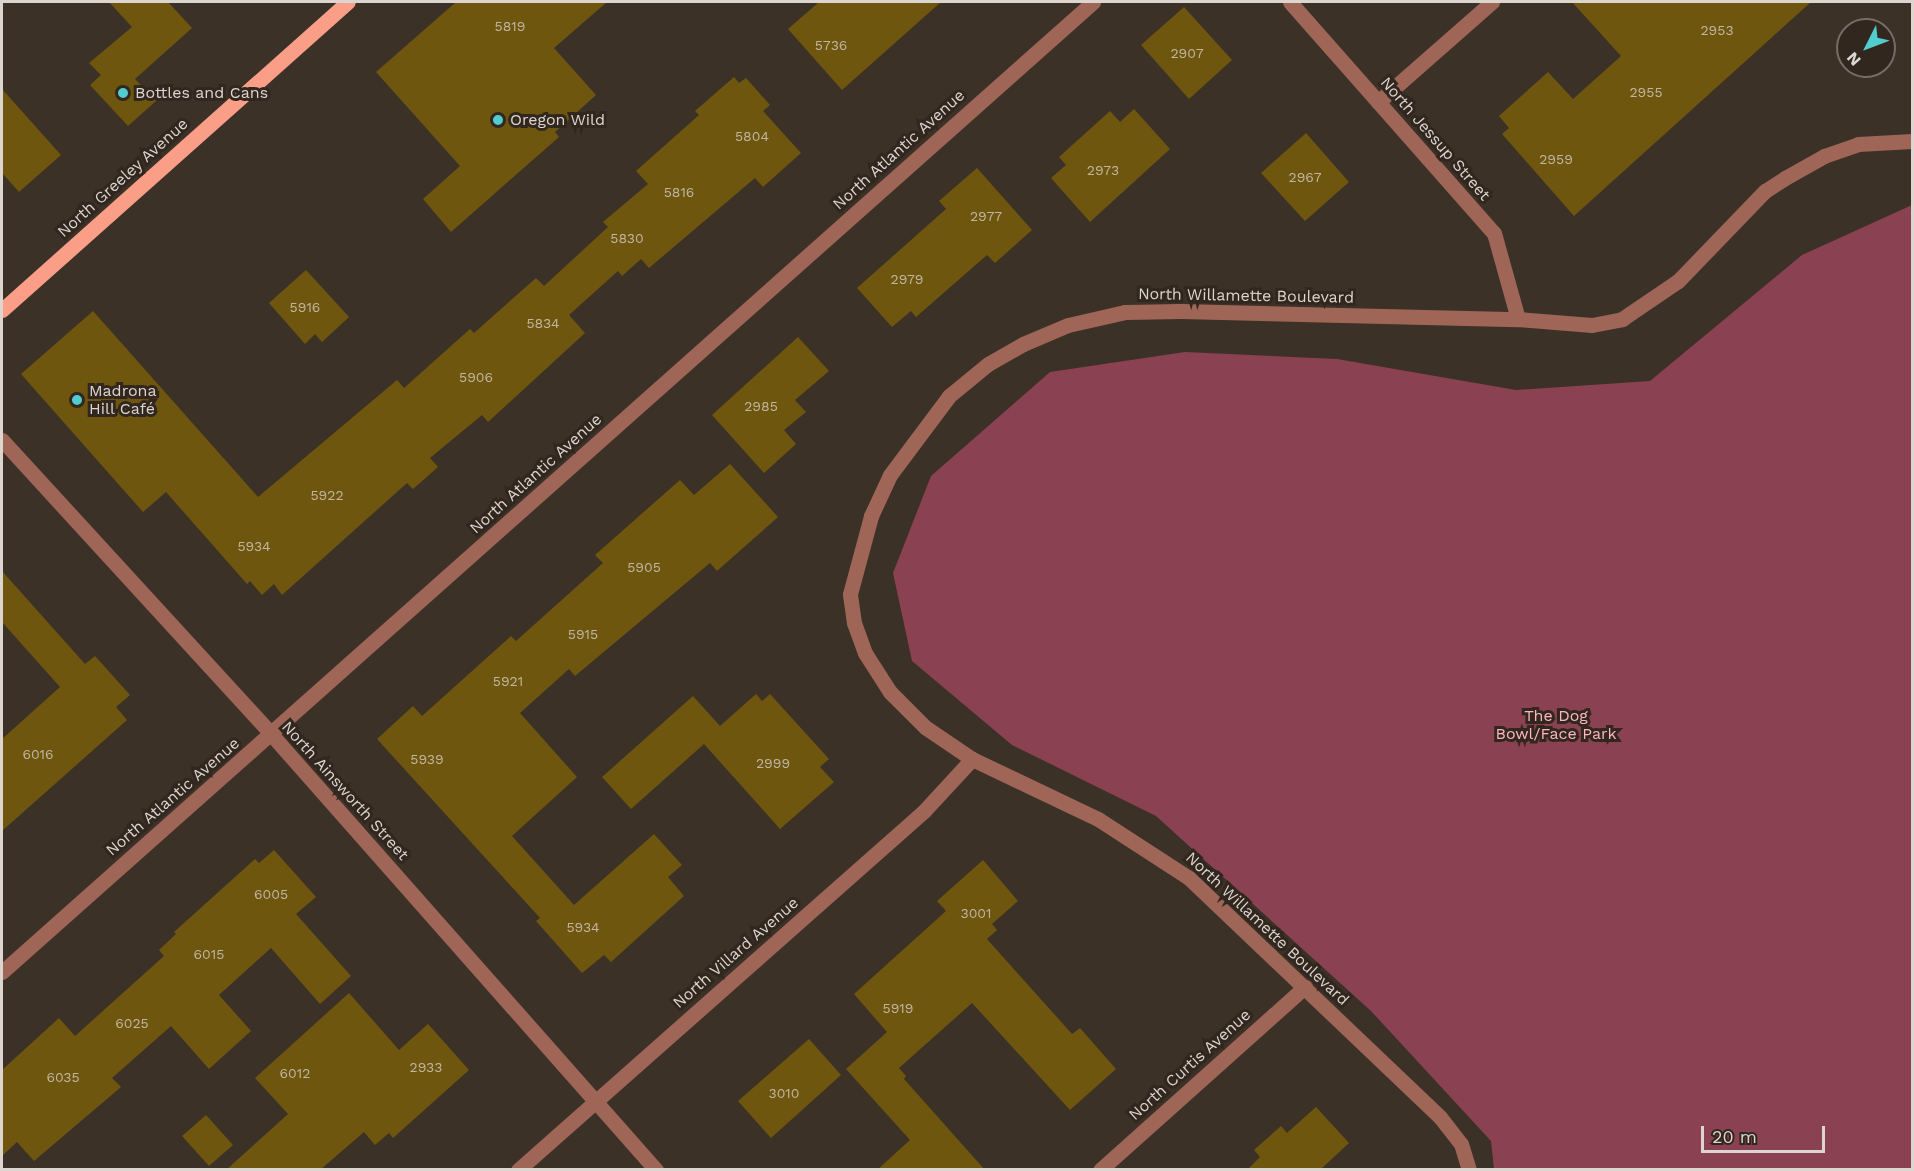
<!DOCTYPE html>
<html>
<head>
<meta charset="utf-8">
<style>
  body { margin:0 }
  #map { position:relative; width:1914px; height:1171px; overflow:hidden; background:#3c3127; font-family:"Work Sans",sans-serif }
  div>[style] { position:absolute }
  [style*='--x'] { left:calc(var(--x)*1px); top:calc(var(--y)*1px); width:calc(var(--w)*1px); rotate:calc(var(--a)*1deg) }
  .green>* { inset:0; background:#8a4152 }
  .building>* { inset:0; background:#6e560f }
  .minor>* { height:15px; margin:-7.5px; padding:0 7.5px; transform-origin:7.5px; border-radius:7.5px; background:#9f6658 }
  .major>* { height:15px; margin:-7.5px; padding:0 7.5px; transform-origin:7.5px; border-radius:7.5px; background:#fb9e88 }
  .dots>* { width:16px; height:16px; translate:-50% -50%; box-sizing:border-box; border:3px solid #32271e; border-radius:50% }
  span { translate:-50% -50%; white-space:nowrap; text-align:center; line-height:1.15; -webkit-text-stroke:6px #32271e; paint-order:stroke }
  .number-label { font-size:14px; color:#c1b59f }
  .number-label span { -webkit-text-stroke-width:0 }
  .poi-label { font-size:16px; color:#ddd5cf }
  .left { translate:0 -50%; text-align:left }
  .street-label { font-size:16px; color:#ddd5cf }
  .park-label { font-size:16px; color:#fdb5c2 }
  .frame { position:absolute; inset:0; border:3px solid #ddd5cf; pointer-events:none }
  .north { position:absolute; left:1836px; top:18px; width:60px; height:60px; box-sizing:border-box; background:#32271e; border:2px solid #766d65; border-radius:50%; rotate:228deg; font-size:16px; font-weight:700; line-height:24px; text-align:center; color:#ddd5cf }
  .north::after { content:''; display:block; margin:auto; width:21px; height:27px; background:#52cdcf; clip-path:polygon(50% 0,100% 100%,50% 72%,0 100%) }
  .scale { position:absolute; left:1701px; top:1126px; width:124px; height:27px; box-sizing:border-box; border:3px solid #ddd5cf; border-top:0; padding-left:8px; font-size:18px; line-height:21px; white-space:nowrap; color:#ddd5cf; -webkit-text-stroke:4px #32271e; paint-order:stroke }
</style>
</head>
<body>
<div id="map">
  <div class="green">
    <i style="clip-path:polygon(1912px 205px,1912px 1169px,1494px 1169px,1491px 1141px,1371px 1011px,1156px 816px,1012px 745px,912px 661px,893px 573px,931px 476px,1050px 372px,1185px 352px,1337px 359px,1516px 390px,1650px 381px,1802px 255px)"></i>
  </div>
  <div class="building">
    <i style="clip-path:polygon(109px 2px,168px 2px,192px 28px,135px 79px,156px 101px,128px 126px,90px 85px,101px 75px,89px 63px,132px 27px)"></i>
    <i style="clip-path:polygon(456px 2px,607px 2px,554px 48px,596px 95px,555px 132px,559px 137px,451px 232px,423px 199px,460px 166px,376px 72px)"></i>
    <i style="clip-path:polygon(819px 2px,941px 2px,842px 90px,788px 29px)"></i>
    <i style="clip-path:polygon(1572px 2px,1811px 2px,1574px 216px,1502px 134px,1509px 128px,1499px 116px,1548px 72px,1573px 99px,1621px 56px)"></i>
    <i style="clip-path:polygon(1184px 7px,1232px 60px,1189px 99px,1141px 45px)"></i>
    <i style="clip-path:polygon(734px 77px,739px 83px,746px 78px,770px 105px,763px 111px,801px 153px,763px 187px,755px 178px,649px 268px,641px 259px,622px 276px,618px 271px,569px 315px,585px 333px,488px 422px,482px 415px,430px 458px,438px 467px,413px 489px,407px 483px,282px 595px,274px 584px,262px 595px,250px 581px,247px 584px,166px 492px,143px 512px,21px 374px,93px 311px,258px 497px,397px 380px,404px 388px,470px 329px,474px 333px,536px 278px,544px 286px,608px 227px,603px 222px,648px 184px,636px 171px,699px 115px,695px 111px)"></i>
    <i style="clip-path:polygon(2px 89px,61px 155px,19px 192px,2px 173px)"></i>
    <i style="clip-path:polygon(1134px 109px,1170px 149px,1090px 222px,1051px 178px,1066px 165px,1059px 157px,1110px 111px,1120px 122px)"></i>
    <i style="clip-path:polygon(1306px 133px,1349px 182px,1305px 221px,1261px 173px)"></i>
    <i style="clip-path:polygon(977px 168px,1032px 230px,995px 263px,987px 255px,916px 317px,911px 311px,892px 327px,857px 288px,946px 209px,939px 201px)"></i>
    <i style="clip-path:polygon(306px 270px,349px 317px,322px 342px,315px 334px,305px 344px,269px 303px)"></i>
    <i style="clip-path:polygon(798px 337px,829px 371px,795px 400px,806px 412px,784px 430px,796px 444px,764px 473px,712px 415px)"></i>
    <i style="clip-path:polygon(730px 464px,778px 517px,717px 571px,710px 563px,575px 676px,569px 669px,520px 713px,577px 777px,512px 836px,574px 905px,654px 834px,682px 865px,668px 877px,684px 896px,611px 962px,604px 955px,582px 973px,536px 921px,540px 918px,377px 739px,413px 706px,422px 716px,511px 636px,516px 641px,603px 563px,595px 555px,680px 480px,694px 495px)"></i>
    <i style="clip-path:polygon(2px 571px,85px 664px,95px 656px,130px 695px,116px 707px,127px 720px,2px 831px,2px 739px,60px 687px,2px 622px)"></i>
    <i style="clip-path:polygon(756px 694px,762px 701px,770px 694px,829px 759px,820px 767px,834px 782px,780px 829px,704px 744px,631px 809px,602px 777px,693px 696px,720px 726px)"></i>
    <i style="clip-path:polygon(274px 850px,316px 897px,296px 914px,351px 976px,320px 1004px,271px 948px,219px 995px,251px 1031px,209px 1069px,171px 1026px,112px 1078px,121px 1087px,34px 1161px,17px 1142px,2px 1156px,2px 1070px,59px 1018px,75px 1036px,164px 956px,159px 950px,176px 934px,174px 932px,255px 859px,259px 863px)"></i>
    <i style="clip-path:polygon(983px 860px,1018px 901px,992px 924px,997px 930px,987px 939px,1072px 1034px,1080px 1028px,1116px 1069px,1070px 1110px,972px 1003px,899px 1068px,906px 1076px,904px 1079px,985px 1170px,877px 1170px,910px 1140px,846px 1069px,887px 1032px,854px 994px,946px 911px,937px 901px)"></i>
    <i style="clip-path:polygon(349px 993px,399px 1050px,428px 1024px,469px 1070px,393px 1138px,389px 1133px,375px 1145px,364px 1132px,320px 1170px,226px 1170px,288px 1114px,255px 1078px)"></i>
    <i style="clip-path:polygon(809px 1039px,841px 1075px,771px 1138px,738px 1101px)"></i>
    <i style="clip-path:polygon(1316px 1107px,1349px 1143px,1320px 1170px,1247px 1170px,1260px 1157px,1254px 1150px,1281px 1126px,1287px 1133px)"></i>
    <i style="clip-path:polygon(206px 1115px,233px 1145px,209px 1166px,182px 1136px)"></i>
  </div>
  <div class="minor">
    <i style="--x:1290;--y:2;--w:308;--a:48.6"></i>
    <i style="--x:1494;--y:233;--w:89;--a:74.4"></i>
    <i style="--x:1378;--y:102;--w:152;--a:-41.3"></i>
    <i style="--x:2;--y:440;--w:398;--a:47.5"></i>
    <i style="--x:271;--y:734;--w:582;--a:48.55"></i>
    <i style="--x:2;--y:972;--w:1460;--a:-41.64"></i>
    <i style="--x:518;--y:1170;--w:542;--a:-41.48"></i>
    <i style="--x:924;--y:811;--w:71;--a:-47.3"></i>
    <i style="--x:1100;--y:1170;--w:275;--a:-41.8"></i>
    <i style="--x:1469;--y:1170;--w:27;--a:-107"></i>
    <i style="--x:1461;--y:1144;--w:34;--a:-128"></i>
    <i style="--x:1440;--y:1117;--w:347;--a:-136.4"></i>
    <i style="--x:1189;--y:878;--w:108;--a:-147"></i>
    <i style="--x:1098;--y:819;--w:140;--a:-154.5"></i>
    <i style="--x:972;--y:759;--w:57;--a:-145.8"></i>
    <i style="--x:925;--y:727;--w:49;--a:-135"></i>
    <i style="--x:890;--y:692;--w:46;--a:-122.7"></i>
    <i style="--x:865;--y:653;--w:32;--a:-110"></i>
    <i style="--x:854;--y:623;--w:29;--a:-98"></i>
    <i style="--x:850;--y:594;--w:81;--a:-74.9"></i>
    <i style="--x:871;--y:516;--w:45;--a:-65.1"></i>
    <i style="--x:890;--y:475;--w:99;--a:-53.2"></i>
    <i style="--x:949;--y:396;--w:50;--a:-39.4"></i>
    <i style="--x:988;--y:364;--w:40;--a:-29.7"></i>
    <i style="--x:1023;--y:344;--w:49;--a:-22.9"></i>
    <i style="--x:1068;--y:325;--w:58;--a:-12.8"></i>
    <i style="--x:1125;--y:312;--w:56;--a:-1"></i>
    <i style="--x:1181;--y:311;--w:337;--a:1.4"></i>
    <i style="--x:1518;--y:319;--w:74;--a:4.6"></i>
    <i style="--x:1592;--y:325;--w:31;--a:-11"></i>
    <i style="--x:1622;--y:319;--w:68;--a:-34.2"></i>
    <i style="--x:1678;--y:281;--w:125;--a:-46"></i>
    <i style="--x:1765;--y:191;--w:24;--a:-33"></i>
    <i style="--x:1785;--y:178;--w:45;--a:-29.4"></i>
    <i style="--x:1824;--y:156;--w:36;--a:-19"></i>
    <i style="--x:1858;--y:144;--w:54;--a:-3.2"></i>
  </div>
  <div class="major">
    <i style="--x:2;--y:310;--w:463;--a:-41.7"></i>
  </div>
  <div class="dots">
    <i style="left:123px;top:93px;background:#52cdcf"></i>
    <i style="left:498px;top:120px;background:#52cdcf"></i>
    <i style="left:77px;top:400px;background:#52cdcf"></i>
  </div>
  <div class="number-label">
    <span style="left:510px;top:26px">5819</span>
    <span style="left:1717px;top:30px">2953</span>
    <span style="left:831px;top:45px">5736</span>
    <span style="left:1187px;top:53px">2907</span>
    <span style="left:1646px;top:92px">2955</span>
    <span style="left:752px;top:136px">5804</span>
    <span style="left:1556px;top:159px">2959</span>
    <span style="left:1103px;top:170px">2973</span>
    <span style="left:1305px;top:177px">2967</span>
    <span style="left:679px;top:192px">5816</span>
    <span style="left:986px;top:216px">2977</span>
    <span style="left:627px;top:238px">5830</span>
    <span style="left:907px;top:279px">2979</span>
    <span style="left:305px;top:307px">5916</span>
    <span style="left:543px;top:323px">5834</span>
    <span style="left:476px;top:377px">5906</span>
    <span style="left:761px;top:406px">2985</span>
    <span style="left:327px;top:495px">5922</span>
    <span style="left:254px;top:546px">5934</span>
    <span style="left:644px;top:567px">5905</span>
    <span style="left:583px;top:634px">5915</span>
    <span style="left:508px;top:681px">5921</span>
    <span style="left:38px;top:754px">6016</span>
    <span style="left:427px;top:759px">5939</span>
    <span style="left:773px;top:763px">2999</span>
    <span style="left:271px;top:894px">6005</span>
    <span style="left:976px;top:913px">3001</span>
    <span style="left:583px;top:927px">5934</span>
    <span style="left:209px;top:954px">6015</span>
    <span style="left:898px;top:1008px">5919</span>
    <span style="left:132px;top:1023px">6025</span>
    <span style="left:426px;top:1067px">2933</span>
    <span style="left:295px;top:1073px">6012</span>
    <span style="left:63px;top:1077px">6035</span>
    <span style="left:784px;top:1093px">3010</span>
  </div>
  <div class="poi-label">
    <span class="left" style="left:135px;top:93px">Bottles and Cans</span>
    <span class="left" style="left:510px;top:120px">Oregon Wild</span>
    <span class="left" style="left:89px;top:400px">Madrona<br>Hill Café</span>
  </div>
  <div class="street-label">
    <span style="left:1435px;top:139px;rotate:49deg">North Jessup Street</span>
    <span style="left:899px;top:150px;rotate:-42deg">North Atlantic Avenue</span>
    <span style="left:123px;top:178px;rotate:-42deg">North Greeley Avenue</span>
    <span style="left:1246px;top:296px;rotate:1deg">North Willamette Boulevard</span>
    <span style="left:536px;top:474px;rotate:-42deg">North Atlantic Avenue</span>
    <span style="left:345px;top:791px;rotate:48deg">North Ainsworth Street</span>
    <span style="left:173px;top:797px;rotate:-41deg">North Atlantic Avenue</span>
    <span style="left:1267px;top:929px;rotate:43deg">North Willamette Boulevard</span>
    <span style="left:736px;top:953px;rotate:-41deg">North Villard Avenue</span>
    <span style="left:1190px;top:1065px;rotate:-42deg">North Curtis Avenue</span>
  </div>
  <div class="park-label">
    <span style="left:1556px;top:725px">The Dog<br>Bowl/Face Park</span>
  </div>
  <div class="frame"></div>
  <div class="north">N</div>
  <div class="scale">20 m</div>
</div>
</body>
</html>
